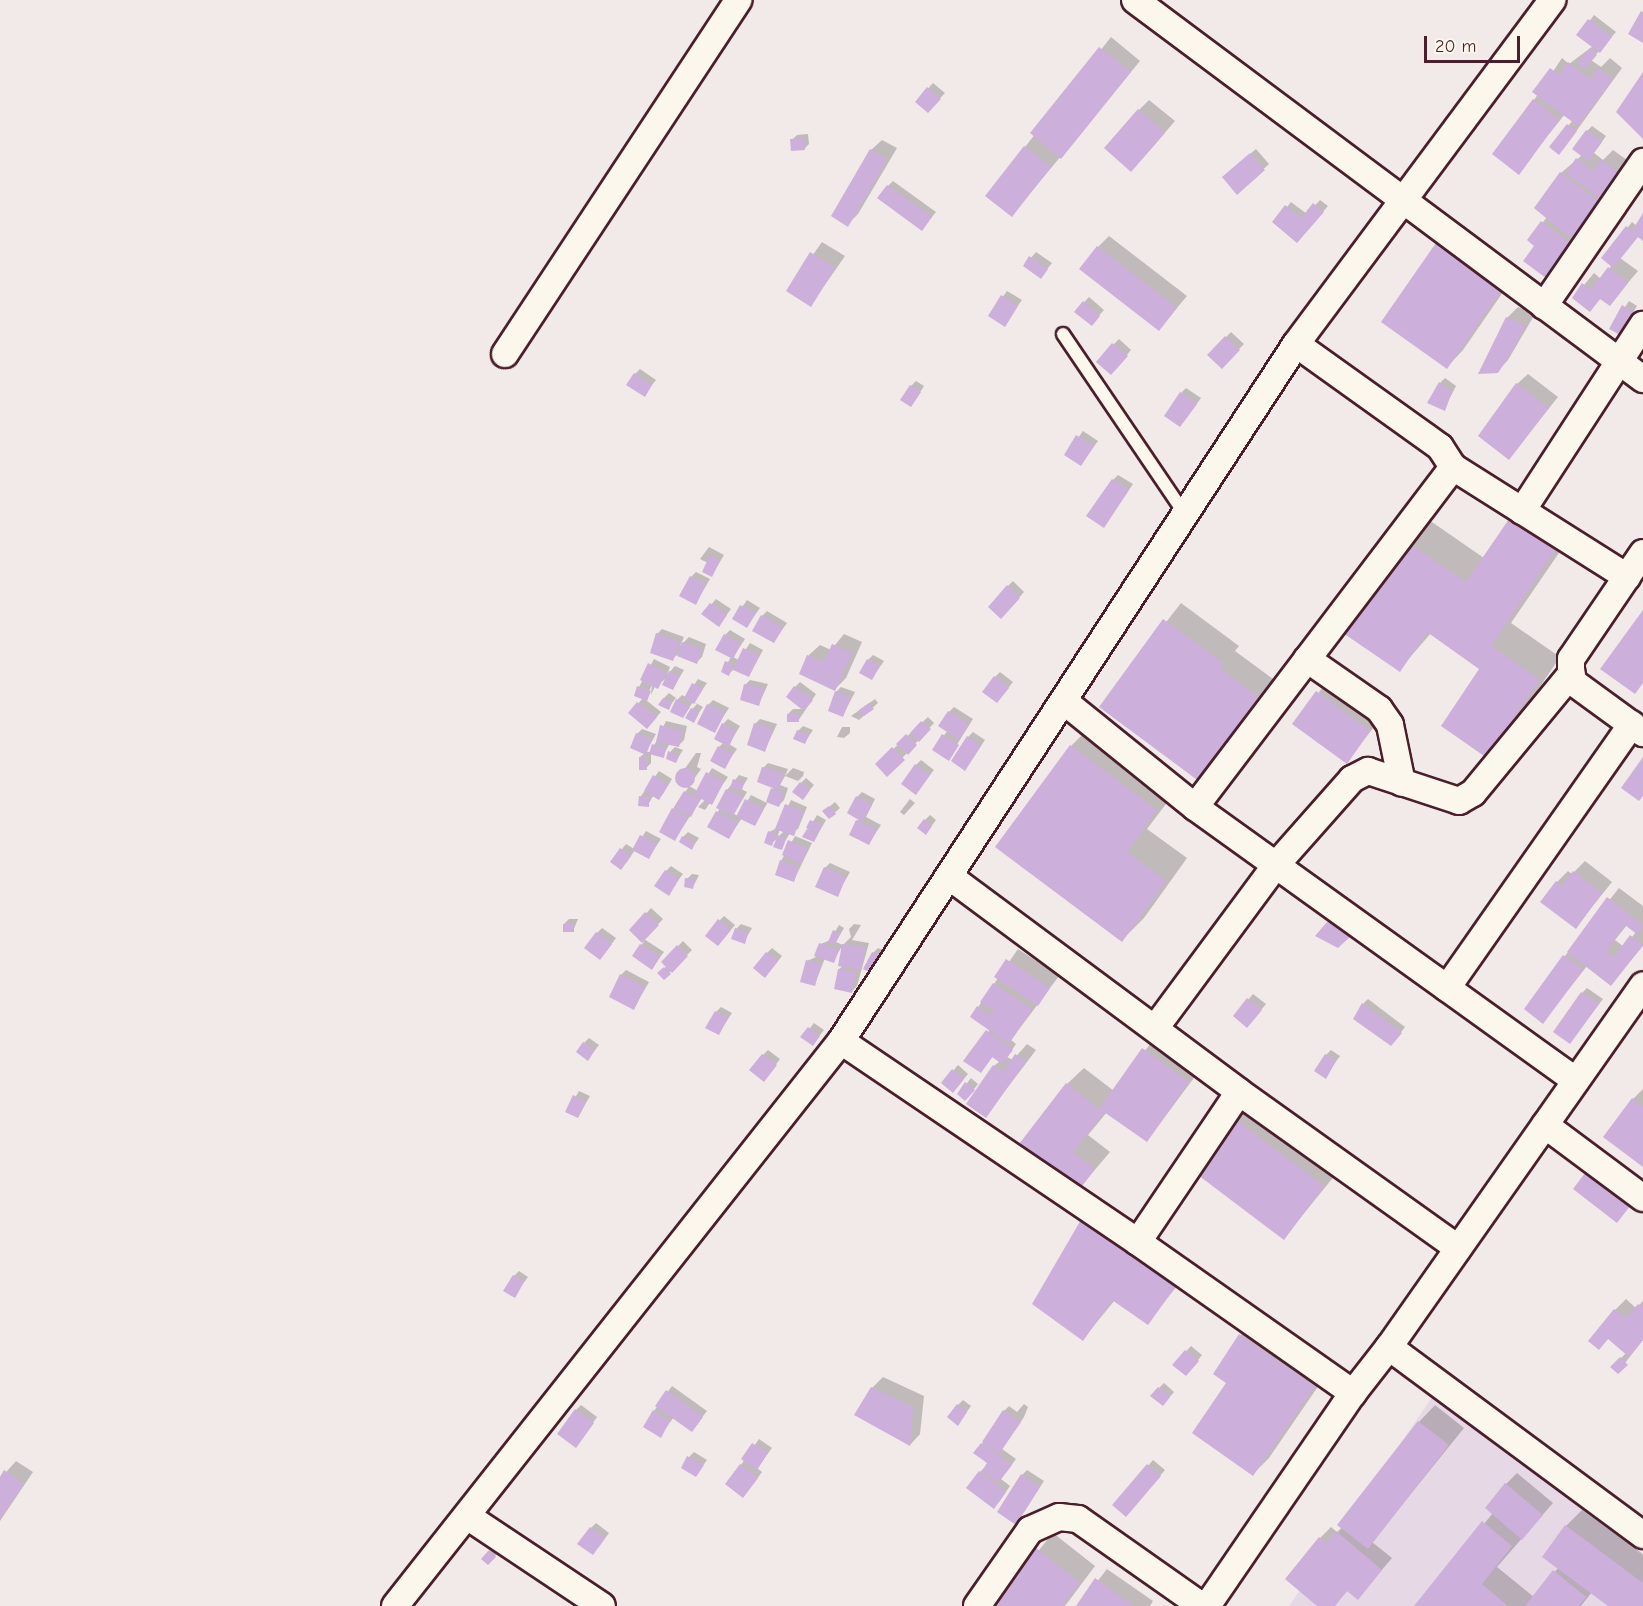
<!DOCTYPE html>
<html>
<head>
<meta charset="utf-8">
<style>
  body { margin:0 }
  #map { position:relative; width:1643px; height:1606px; overflow:hidden; background:#f2e9e9; font-family:"Comic Neue",sans-serif }
  div>[style] { position:absolute }
  [style*='--x'] { left:calc(var(--x)*1px); top:calc(var(--y)*1px); width:calc(var(--w)*1px); rotate:calc(var(--a)*1deg) }
  .built>* { inset:0; background:#e7d8e5 }
  .shadow>* { inset:0; background:#0003 }
  .building>* { inset:0; background:#ccafdb }
  .round { border-radius:50% }
  .roads { filter:drop-shadow(2px 0 #4a1f2b) drop-shadow(-2px 0 #4a1f2b) drop-shadow(0 2px #4a1f2b) drop-shadow(0 -2px #4a1f2b) }
  .lane>* { height:12px; margin:-6px; padding:0 6px; transform-origin:6px; border-radius:6px; background:#fbf7ec }
  .street>* { height:26px; margin:-13px; padding:0 13px; transform-origin:13px; border-radius:13px; background:#fbf7ec }
  span { translate:-50% -50%; white-space:nowrap; text-align:center; line-height:1.15; -webkit-text-stroke:6px #fbf7ec; paint-order:stroke }
  .scale { position:absolute; left:1424px; top:36px; width:96px; height:27px; box-sizing:border-box; border:3px solid #4a1f2b; border-top:0; padding-left:8px; font-size:18px; line-height:21px; white-space:nowrap; color:#4a1f2b; -webkit-text-stroke:4px #fbf7ec; paint-order:stroke }
</style>
</head>
<body>
<div id="map">
  <div class="built">
    <i style="clip-path:polygon(1433px 1396px,1643px 1556px,1643px 1606px,1289px 1606px)"></i>
  </div>
  <div class="shadow">
    <i style="clip-path:polygon(1594px 15px,1616px 32px,1591px 60px,1601px 67px,1610px 58px,1622px 68px,1564px 148px,1551px 147px,1573px 120px,1565px 114px,1518px 173px,1534px 100px,1562px 58px,1569px 64px,1593px 46px,1579px 35px)"></i>
    <i style="clip-path:polygon(1111px 37px,1140px 61px,1012px 215px,1025px 147px)"></i>
    <i style="clip-path:polygon(933px 83px,945px 93px,933px 106px,917px 101px)"></i>
    <i style="clip-path:polygon(1149px 100px,1175px 121px,1142px 159px,1139px 110px)"></i>
    <i style="clip-path:polygon(1592px 126px,1606px 136px,1594px 153px,1603px 160px,1613px 150px,1634px 165px,1561px 268px,1529px 240px,1547px 217px,1561px 173px,1582px 155px,1587px 131px)"></i>
    <i style="clip-path:polygon(808px 134px,809px 144px,804px 149px,792px 140px,797px 135px)"></i>
    <i style="clip-path:polygon(882px 140px,897px 148px,858px 214px,847px 225px,871px 150px)"></i>
    <i style="clip-path:polygon(1256px 149px,1269px 164px,1237px 193px,1229px 172px)"></i>
    <i style="clip-path:polygon(893px 181px,936px 212px,922px 229px,888px 186px)"></i>
    <i style="clip-path:polygon(1320px 200px,1328px 206px,1302px 236px,1287px 207px,1291px 202px,1307px 214px)"></i>
    <i style="clip-path:polygon(1643px 216px,1643px 239px,1639px 235px,1620px 258px,1638px 271px,1610px 304px,1601px 298px,1590px 310px,1574px 297px,1594px 273px,1601px 279px,1612px 265px,1628px 227px,1632px 222px,1637px 226px)"></i>
    <i style="clip-path:polygon(1455px 224px,1519px 269px,1463px 350px,1447px 367px)"></i>
    <i style="clip-path:polygon(1109px 236px,1187px 296px,1159px 329px,1098px 247px)"></i>
    <i style="clip-path:polygon(822px 242px,845px 256px,811px 305px,788px 290px)"></i>
    <i style="clip-path:polygon(1036px 252px,1052px 263px,1041px 277px,1025px 265px)"></i>
    <i style="clip-path:polygon(1007px 291px,1022px 300px,1004px 325px,990px 315px)"></i>
    <i style="clip-path:polygon(1089px 297px,1104px 310px,1096px 319px,1076px 311px)"></i>
    <i style="clip-path:polygon(1629px 301px,1637px 306px,1620px 334px,1611px 328px)"></i>
    <i style="clip-path:polygon(1518px 307px,1535px 314px,1508px 360px,1497px 372px,1507px 318px)"></i>
    <i style="clip-path:polygon(1231px 332px,1244px 344px,1222px 367px,1209px 355px)"></i>
    <i style="clip-path:polygon(1119px 339px,1131px 350px,1116px 368px,1114px 344px)"></i>
    <i style="clip-path:polygon(640px 369px,656px 380px,644px 395px,635px 374px)"></i>
    <i style="clip-path:polygon(1528px 374px,1558px 397px,1509px 458px,1517px 384px)"></i>
    <i style="clip-path:polygon(1445px 378px,1456px 386px,1444px 409px,1440px 383px)"></i>
    <i style="clip-path:polygon(916px 381px,924px 386px,915px 400px,911px 386px)"></i>
    <i style="clip-path:polygon(1186px 388px,1201px 398px,1185px 420px,1181px 393px)"></i>
    <i style="clip-path:polygon(1083px 431px,1098px 441px,1081px 464px,1066px 455px)"></i>
    <i style="clip-path:polygon(1118px 475px,1133px 484px,1104px 526px,1113px 480px)"></i>
    <i style="clip-path:polygon(1532px 498px,1576px 528px,1511px 623px,1560px 657px,1508px 734px,1487px 756px,1482px 668px,1431px 633px,1399px 670px,1407px 542px,1429px 520px,1484px 558px,1510px 520px)"></i>
    <i style="clip-path:polygon(709px 547px,724px 555px,712px 575px,708px 563px,700px 559px)"></i>
    <i style="clip-path:polygon(696px 572px,710px 579px,696px 603px,691px 577px)"></i>
    <i style="clip-path:polygon(1013px 581px,1024px 592px,1006px 612px,1008px 586px)"></i>
    <i style="clip-path:polygon(716px 599px,731px 609px,719px 625px,703px 614px)"></i>
    <i style="clip-path:polygon(747px 600px,760px 608px,747px 626px,734px 619px)"></i>
    <i style="clip-path:polygon(1181px 603px,1239px 646px,1235px 651px,1281px 685px,1220px 767px,1101px 706px)"></i>
    <i style="clip-path:polygon(767px 611px,787px 623px,774px 641px,762px 616px)"></i>
    <i style="clip-path:polygon(662px 629px,684px 637px,680px 646px,689px 637px,706px 644px,702px 657px,697px 662px,677px 655px,672px 659px,657px 634px)"></i>
    <i style="clip-path:polygon(730px 630px,745px 639px,733px 657px,739px 660px,750px 643px,763px 650px,749px 676px,734px 669px,729px 674px,723px 671px,731px 657px,725px 635px)"></i>
    <i style="clip-path:polygon(844px 634px,862px 642px,846px 678px,835px 689px,801px 673px,809px 655px,820px 645px,831px 650px)"></i>
    <i style="clip-path:polygon(873px 655px,884px 661px,872px 678px,868px 660px)"></i>
    <i style="clip-path:polygon(654px 659px,670px 667px,667px 675px,675px 666px,684px 670px,673px 688px,667px 678px,655px 686px,651px 695px,652px 684px,646px 700px,661px 712px,652px 722px,630px 713px,643px 698px,639px 687px)"></i>
    <i style="clip-path:polygon(1000px 672px,1013px 682px,1002px 696px,995px 677px)"></i>
    <i style="clip-path:polygon(698px 679px,707px 683px,694px 702px,703px 707px,693px 721px,692px 709px,697px 704px,693px 702px,683px 717px,677px 700px,682px 695px,686px 697px)"></i>
    <i style="clip-path:polygon(750px 680px,768px 684px,759px 704px,745px 685px)"></i>
    <i style="clip-path:polygon(1328px 681px,1380px 719px,1347px 762px,1294px 723px)"></i>
    <i style="clip-path:polygon(800px 682px,816px 694px,798px 721px,788px 714px,793px 709px,803px 709px,795px 687px)"></i>
    <i style="clip-path:polygon(841px 687px,855px 692px,843px 715px,836px 692px)"></i>
    <i style="clip-path:polygon(669px 693px,676px 698px,668px 708px,664px 698px)"></i>
    <i style="clip-path:polygon(875px 699px,878px 703px,859px 720px,851px 716px)"></i>
    <i style="clip-path:polygon(713px 700px,729px 708px,714px 731px,708px 705px)"></i>
    <i style="clip-path:polygon(954px 707px,973px 719px,948px 759px,934px 749px,948px 730px,949px 712px)"></i>
    <i style="clip-path:polygon(928px 717px,934px 723px,887px 775px,877px 764px)"></i>
    <i style="clip-path:polygon(728px 719px,740px 726px,729px 744px,737px 749px,724px 767px,719px 747px,724px 742px,723px 724px)"></i>
    <i style="clip-path:polygon(760px 719px,777px 724px,765px 750px,755px 724px)"></i>
    <i style="clip-path:polygon(666px 721px,687px 726px,684px 740px,679px 745px,670px 743px,663px 756px,651px 753px,651px 763px,646px 768px,640px 757px,645px 753px,637px 734px,642px 729px,656px 734px,646px 752px,651px 752px)"></i>
    <i style="clip-path:polygon(1093px 724px,1178px 788px,1147px 829px,1187px 858px,1144px 918px,1122px 940px,1071px 746px)"></i>
    <i style="clip-path:polygon(803px 726px,813px 730px,805px 742px,798px 731px)"></i>
    <i style="clip-path:polygon(842px 727px,850px 727px,850px 733px,844px 738px,837px 737px)"></i>
    <i style="clip-path:polygon(973px 732px,985px 740px,965px 769px,968px 737px)"></i>
    <i style="clip-path:polygon(675px 747px,683px 750px,676px 761px,670px 752px)"></i>
    <i style="clip-path:polygon(696px 753px,701px 753px,697px 767px,701px 769px,689px 786px,698px 791px,712px 768px,728px 777px,705px 810px,698px 807px,705px 800px,702px 798px,675px 839px,673px 809px,688px 788px,676px 781px)"></i>
    <i style="clip-path:polygon(921px 760px,934px 770px,916px 793px,916px 765px)"></i>
    <i style="clip-path:polygon(768px 763px,788px 769px,785px 776px,793px 768px,804px 772px,803px 776px,798px 781px,785px 776px,780px 785px,788px 788px,784px 800px,779px 805px,768px 802px,755px 824px,742px 818px,729px 837px,718px 812px,727px 790px,739px 775px,748px 778px,741px 789px,747px 792px,734px 814px,738px 816px,751px 795px,767px 803px,774px 787px,763px 768px)"></i>
    <i style="clip-path:polygon(659px 771px,672px 779px,663px 794px,658px 799px,653px 796px,648px 805px,641px 796px)"></i>
    <i style="clip-path:polygon(806px 778px,814px 785px,807px 793px,801px 783px)"></i>
    <i style="clip-path:polygon(862px 792px,875px 799px,866px 817px,881px 825px,869px 843px,851px 834px,859px 818px,857px 797px)"></i>
    <i style="clip-path:polygon(910px 799px,915px 803px,904px 815px,900px 812px)"></i>
    <i style="clip-path:polygon(evenodd,791px 800px,807px 807px,798px 829px,790px 833px,781px 848px,779px 837px,771px 844px,769px 832px,777px 828px,791px 800px,780px 829px,784px 831px,777px 838px,780px 829px)"></i>
    <i style="clip-path:polygon(835px 802px,840px 808px,830px 817px,824px 811px)"></i>
    <i style="clip-path:polygon(817px 815px,826px 820px,814px 841px,804px 837px)"></i>
    <i style="clip-path:polygon(930px 815px,936px 820px,930px 828px,925px 820px)"></i>
    <i style="clip-path:polygon(646px 831px,661px 839px,649px 857px,635px 850px,626px 863px,612px 862px,626px 844px,634px 849px)"></i>
    <i style="clip-path:polygon(688px 832px,699px 838px,692px 848px,683px 837px)"></i>
    <i style="clip-path:polygon(795px 836px,812px 843px,794px 880px,781px 861px)"></i>
    <i style="clip-path:polygon(1585px 861px,1612px 882px,1576px 927px,1557px 882px,1568px 871px,1572px 874px)"></i>
    <i style="clip-path:polygon(830px 863px,850px 872px,837px 895px,825px 868px)"></i>
    <i style="clip-path:polygon(671px 866px,683px 874px,668px 894px,666px 871px)"></i>
    <i style="clip-path:polygon(692px 874px,699px 875px,693px 887px,687px 879px)"></i>
    <i style="clip-path:polygon(evenodd,1619px 888px,1643px 906px,1643px 946px,1611px 984px,1587px 966px,1543px 1022px,1565px 956px,1619px 888px,1627px 925px,1636px 932px,1624px 947px,1615px 940px,1627px 925px)"></i>
    <i style="clip-path:polygon(651px 908px,663px 919px,644px 939px,664px 952px,652px 968px,641px 945px,644px 942px,631px 930px)"></i>
    <i style="clip-path:polygon(724px 916px,735px 925px,723px 939px,719px 921px)"></i>
    <i style="clip-path:polygon(1333px 917px,1356px 930px,1338px 946px,1317px 936px)"></i>
    <i style="clip-path:polygon(569px 919px,578px 919px,573px 931px,564px 924px)"></i>
    <i style="clip-path:polygon(741px 924px,752px 928px,744px 942px,736px 929px)"></i>
    <i style="clip-path:polygon(854px 924px,861px 925px,852px 940px,869px 943px,857px 986px,852px 991px,839px 969px,844px 965px,841px 948px,833px 961px,825px 958px,815px 984px,807px 961px,816px 957px,821px 944px,830px 940px,839px 925px,844px 928px,836px 942px,843px 945px,851px 937px,849px 929px)"></i>
    <i style="clip-path:polygon(602px 928px,616px 938px,605px 953px,597px 933px)"></i>
    <i style="clip-path:polygon(683px 941px,692px 950px,664px 978px,659px 973px,667px 966px,663px 962px)"></i>
    <i style="clip-path:polygon(772px 948px,782px 956px,770px 971px,767px 953px)"></i>
    <i style="clip-path:polygon(878px 948px,883px 950px,870px 971px,873px 953px)"></i>
    <i style="clip-path:polygon(1018px 949px,1059px 976px,1011px 1040px,1016px 1044px,1007px 1057px,1013px 1060px,1027px 1044px,1036px 1050px,986px 1116px,994px 1066px,1000px 1061px,993px 1056px,985px 1067px,989px 1028px,972px 1016px)"></i>
    <i style="clip-path:polygon(626px 970px,649px 982px,634px 1008px,621px 975px)"></i>
    <i style="clip-path:polygon(1587px 988px,1603px 999px,1570px 1042px,1582px 993px)"></i>
    <i style="clip-path:polygon(1253px 994px,1266px 1004px,1252px 1021px,1235px 1016px)"></i>
    <i style="clip-path:polygon(1368px 999px,1405px 1027px,1396px 1039px,1363px 1004px)"></i>
    <i style="clip-path:polygon(721px 1007px,732px 1013px,719px 1033px,716px 1012px)"></i>
    <i style="clip-path:polygon(814px 1023px,824px 1030px,813px 1044px,803px 1037px)"></i>
    <i style="clip-path:polygon(589px 1038px,599px 1045px,588px 1059px,584px 1043px)"></i>
    <i style="clip-path:polygon(1154px 1039px,1199px 1071px,1147px 1141px,1107px 1112px,1088px 1135px,1110px 1152px,1076px 1192px,1067px 1084px,1084px 1068px,1114px 1091px)"></i>
    <i style="clip-path:polygon(768px 1050px,780px 1059px,768px 1075px,763px 1055px)"></i>
    <i style="clip-path:polygon(1331px 1050px,1340px 1056px,1325px 1077px,1326px 1055px)"></i>
    <i style="clip-path:polygon(958px 1065px,968px 1074px,958px 1086px,943px 1083px)"></i>
    <i style="clip-path:polygon(971px 1078px,978px 1084px,970px 1094px,967px 1083px)"></i>
    <i style="clip-path:polygon(1643px 1089px,1643px 1165px,1633px 1099px)"></i>
    <i style="clip-path:polygon(579px 1091px,590px 1096px,578px 1117px,567px 1111px)"></i>
    <i style="clip-path:polygon(1251px 1102px,1340px 1169px,1284px 1238px,1235px 1119px)"></i>
    <i style="clip-path:polygon(1597px 1163px,1639px 1195px,1617px 1221px,1575px 1189px)"></i>
    <i style="clip-path:polygon(1083px 1219px,1191px 1269px,1147px 1323px,1115px 1300px,1083px 1339px)"></i>
    <i style="clip-path:polygon(519px 1271px,528px 1277px,514px 1296px,514px 1276px)"></i>
    <i style="clip-path:polygon(1626px 1299px,1636px 1308px,1643px 1301px,1643px 1340px,1618px 1372px,1612px 1367px,1626px 1353px,1609px 1338px,1599px 1348px,1615px 1310px)"></i>
    <i style="clip-path:polygon(1257px 1319px,1330px 1369px,1269px 1458px,1253px 1474px,1228px 1383px,1241px 1335px)"></i>
    <i style="clip-path:polygon(1191px 1346px,1202px 1355px,1191px 1369px,1174px 1365px)"></i>
    <i style="clip-path:polygon(883px 1377px,924px 1396px,920px 1434px,910px 1445px,872px 1388px)"></i>
    <i style="clip-path:polygon(1164px 1383px,1174px 1392px,1168px 1399px,1159px 1388px)"></i>
    <i style="clip-path:polygon(672px 1386px,707px 1411px,692px 1430px,674px 1417px,660px 1436px,654px 1411px)"></i>
    <i style="clip-path:polygon(963px 1400px,971px 1406px,958px 1424px,958px 1405px)"></i>
    <i style="clip-path:polygon(1024px 1404px,1028px 1407px,1024px 1417px,1002px 1449px,1016px 1459px,1001px 1479px,1010px 1486px,999px 1502px,980px 1472px,989px 1463px,976px 1453px,1004px 1411px,1009px 1406px,1017px 1412px)"></i>
    <i style="clip-path:polygon(581px 1405px,597px 1417px,580px 1441px,576px 1410px)"></i>
    <i style="clip-path:polygon(1435px 1405px,1464px 1428px,1372px 1542px,1392px 1558px,1358px 1598px,1348px 1590px,1334px 1606px,1319px 1606px,1320px 1538px,1331px 1527px,1337px 1532px,1342px 1527px,1419px 1422px)"></i>
    <i style="clip-path:polygon(759px 1439px,772px 1448px,757px 1468px,762px 1472px,748px 1491px,741px 1465px)"></i>
    <i style="clip-path:polygon(694px 1452px,707px 1460px,696px 1475px,689px 1457px)"></i>
    <i style="clip-path:polygon(1153px 1460px,1165px 1470px,1131px 1510px,1114px 1505px)"></i>
    <i style="clip-path:polygon(16px 1461px,33px 1472px,0 1521px,0 1479px)"></i>
    <i style="clip-path:polygon(1027px 1470px,1044px 1481px,1020px 1518px,1022px 1475px)"></i>
    <i style="clip-path:polygon(1517px 1473px,1553px 1503px,1497px 1567px,1534px 1597px,1558px 1568px,1566px 1526px,1582px 1510px,1643px 1554px,1643px 1606px,1611px 1606px,1592px 1592px,1581px 1606px,1416px 1606px,1493px 1513px,1506px 1484px)"></i>
    <i style="clip-path:polygon(596px 1523px,609px 1533px,598px 1548px,591px 1528px)"></i>
    <i style="clip-path:polygon(1053px 1533px,1095px 1566px,1065px 1606px,993px 1606px)"></i>
    <i style="clip-path:polygon(495px 1546px,500px 1551px,488px 1563px,483px 1559px)"></i>
    <i style="clip-path:polygon(1107px 1569px,1153px 1601px,1150px 1606px,1078px 1606px)"></i>
  </div>
  <div class="building">
    <i style="clip-path:polygon(1641px 11px,1643px 12px,1643px 43px,1628px 34px)"></i>
    <i style="clip-path:polygon(1588px 19px,1612px 37px,1600px 53px,1576px 35px)"></i>
    <i style="clip-path:polygon(1099px 47px,1131px 72px,1061px 159px,1030px 133px)"></i>
    <i style="clip-path:polygon(1590px 48px,1597px 55px,1584px 69px,1577px 63px)"></i>
    <i style="clip-path:polygon(1568px 62px,1590px 79px,1598px 68px,1613px 79px,1578px 126px,1532px 92px,1550px 68px,1559px 75px)"></i>
    <i style="clip-path:polygon(1643px 72px,1643px 139px,1616px 112px)"></i>
    <i style="clip-path:polygon(927px 87px,941px 99px,928px 113px,915px 102px)"></i>
    <i style="clip-path:polygon(1533px 99px,1559px 120px,1519px 175px,1492px 154px)"></i>
    <i style="clip-path:polygon(1138px 109px,1165px 133px,1131px 172px,1104px 148px)"></i>
    <i style="clip-path:polygon(1567px 124px,1577px 131px,1559px 155px,1549px 147px)"></i>
    <i style="clip-path:polygon(1586px 130px,1602px 142px,1588px 161px,1572px 149px)"></i>
    <i style="clip-path:polygon(804px 138px,805px 150px,791px 151px,790px 139px)"></i>
    <i style="clip-path:polygon(1024px 146px,1051px 167px,1012px 217px,985px 196px)"></i>
    <i style="clip-path:polygon(870px 149px,887px 159px,848px 227px,831px 216px)"></i>
    <i style="clip-path:polygon(1250px 153px,1265px 170px,1237px 195px,1222px 177px)"></i>
    <i style="clip-path:polygon(1576px 158px,1593px 171px,1601px 159px,1624px 177px,1605px 203px,1566px 173px)"></i>
    <i style="clip-path:polygon(1560px 172px,1599px 202px,1574px 241px,1534px 208px)"></i>
    <i style="clip-path:polygon(887px 185px,932px 217px,922px 231px,877px 198px)"></i>
    <i style="clip-path:polygon(1313px 203px,1324px 212px,1297px 243px,1272px 222px,1285px 205px,1301px 218px)"></i>
    <i style="clip-path:polygon(1643px 213px,1643px 241px,1638px 237px,1613px 268px,1601px 258px,1626px 226px,1632px 231px)"></i>
    <i style="clip-path:polygon(1541px 221px,1575px 247px,1550px 281px,1523px 261px,1534px 246px,1527px 240px)"></i>
    <i style="clip-path:polygon(1438px 240px,1504px 286px,1447px 369px,1381px 322px)"></i>
    <i style="clip-path:polygon(1097px 246px,1177px 308px,1159px 331px,1079px 269px)"></i>
    <i style="clip-path:polygon(810px 252px,835px 268px,811px 307px,786px 291px)"></i>
    <i style="clip-path:polygon(1029px 256px,1048px 269px,1041px 279px,1023px 266px)"></i>
    <i style="clip-path:polygon(1608px 267px,1628px 283px,1610px 306px,1600px 299px,1590px 312px,1572px 298px,1582px 283px,1591px 290px)"></i>
    <i style="clip-path:polygon(1001px 295px,1018px 306px,1005px 327px,988px 316px)"></i>
    <i style="clip-path:polygon(1083px 301px,1100px 316px,1092px 326px,1074px 312px)"></i>
    <i style="clip-path:polygon(1622px 305px,1633px 312px,1620px 335px,1609px 329px)"></i>
    <i style="clip-path:polygon(1506px 317px,1525px 325px,1516px 345px,1498px 373px,1478px 374px)"></i>
    <i style="clip-path:polygon(1225px 336px,1240px 350px,1222px 369px,1207px 355px)"></i>
    <i style="clip-path:polygon(1112px 343px,1128px 356px,1111px 375px,1096px 362px)"></i>
    <i style="clip-path:polygon(634px 373px,652px 385px,645px 397px,626px 385px)"></i>
    <i style="clip-path:polygon(1439px 382px,1452px 392px,1445px 411px,1427px 403px)"></i>
    <i style="clip-path:polygon(1516px 383px,1549px 408px,1509px 460px,1478px 436px)"></i>
    <i style="clip-path:polygon(910px 385px,921px 392px,911px 407px,900px 400px)"></i>
    <i style="clip-path:polygon(1180px 392px,1197px 404px,1180px 427px,1164px 416px)"></i>
    <i style="clip-path:polygon(1076px 435px,1094px 446px,1081px 466px,1064px 455px)"></i>
    <i style="clip-path:polygon(1112px 479px,1129px 490px,1104px 528px,1086px 516px)"></i>
    <i style="clip-path:polygon(1509px 519px,1555px 550px,1491px 646px,1540px 680px,1487px 758px,1441px 726px,1479px 669px,1427px 632px,1400px 672px,1343px 633px,1406px 541px,1466px 582px)"></i>
    <i style="clip-path:polygon(710px 555px,720px 561px,712px 577px,702px 572px)"></i>
    <i style="clip-path:polygon(690px 576px,706px 584px,696px 605px,679px 596px)"></i>
    <i style="clip-path:polygon(1007px 585px,1020px 598px,1001px 619px,988px 607px)"></i>
    <i style="clip-path:polygon(710px 603px,727px 615px,719px 627px,701px 614px)"></i>
    <i style="clip-path:polygon(740px 605px,756px 613px,747px 628px,732px 619px)"></i>
    <i style="clip-path:polygon(1643px 610px,1643px 683px,1635px 694px,1600px 669px)"></i>
    <i style="clip-path:polygon(761px 615px,783px 628px,774px 643px,752px 631px)"></i>
    <i style="clip-path:polygon(1163px 619px,1223px 663px,1220px 668px,1265px 702px,1204px 785px,1099px 707px)"></i>
    <i style="clip-path:polygon(656px 633px,680px 642px,673px 661px,650px 653px)"></i>
    <i style="clip-path:polygon(724px 634px,741px 644px,733px 659px,715px 650px)"></i>
    <i style="clip-path:polygon(682px 642px,702px 649px,697px 664px,677px 656px)"></i>
    <i style="clip-path:polygon(832px 644px,852px 653px,835px 691px,799px 674px,807px 655px,824px 662px)"></i>
    <i style="clip-path:polygon(743px 648px,759px 655px,749px 677px,733px 670px)"></i>
    <i style="clip-path:polygon(867px 659px,880px 666px,872px 680px,859px 673px)"></i>
    <i style="clip-path:polygon(725px 661px,733px 664px,729px 676px,721px 672px)"></i>
    <i style="clip-path:polygon(648px 663px,666px 673px,658px 689px,640px 680px)"></i>
    <i style="clip-path:polygon(669px 671px,680px 676px,673px 690px,662px 685px)"></i>
    <i style="clip-path:polygon(994px 676px,1009px 688px,997px 703px,982px 692px)"></i>
    <i style="clip-path:polygon(692px 683px,703px 689px,694px 704px,684px 698px)"></i>
    <i style="clip-path:polygon(744px 684px,764px 689px,759px 706px,740px 700px)"></i>
    <i style="clip-path:polygon(637px 686px,651px 691px,647px 701px,634px 696px)"></i>
    <i style="clip-path:polygon(794px 686px,813px 700px,804px 711px,786px 697px)"></i>
    <i style="clip-path:polygon(835px 691px,851px 697px,843px 717px,828px 711px)"></i>
    <i style="clip-path:polygon(1316px 691px,1370px 731px,1347px 764px,1292px 724px)"></i>
    <i style="clip-path:polygon(663px 698px,672px 703px,669px 710px,658px 705px)"></i>
    <i style="clip-path:polygon(676px 699px,690px 707px,683px 718px,670px 712px)"></i>
    <i style="clip-path:polygon(637px 702px,657px 717px,647px 729px,628px 713px)"></i>
    <i style="clip-path:polygon(869px 703px,874px 709px,864px 716px,859px 710px)"></i>
    <i style="clip-path:polygon(707px 704px,725px 713px,715px 733px,697px 724px)"></i>
    <i style="clip-path:polygon(691px 708px,699px 713px,694px 723px,685px 718px)"></i>
    <i style="clip-path:polygon(948px 711px,969px 724px,959px 740px,938px 726px)"></i>
    <i style="clip-path:polygon(798px 713px,799px 722px,787px 722px,787px 714px)"></i>
    <i style="clip-path:polygon(921px 721px,931px 729px,919px 742px,910px 733px)"></i>
    <i style="clip-path:polygon(722px 723px,736px 731px,729px 747px,714px 739px)"></i>
    <i style="clip-path:polygon(754px 723px,773px 729px,765px 752px,747px 745px)"></i>
    <i style="clip-path:polygon(660px 725px,683px 731px,679px 747px,656px 742px)"></i>
    <i style="clip-path:polygon(797px 730px,809px 735px,805px 744px,793px 739px)"></i>
    <i style="clip-path:polygon(636px 733px,652px 739px,646px 755px,630px 748px)"></i>
    <i style="clip-path:polygon(906px 734px,917px 745px,908px 755px,896px 744px)"></i>
    <i style="clip-path:polygon(942px 734px,959px 745px,949px 761px,932px 750px)"></i>
    <i style="clip-path:polygon(967px 736px,981px 746px,965px 771px,951px 761px)"></i>
    <i style="clip-path:polygon(652px 744px,666px 748px,664px 758px,649px 754px)"></i>
    <i style="clip-path:polygon(1070px 745px,1157px 810px,1127px 852px,1166px 881px,1122px 942px,995px 847px)"></i>
    <i style="clip-path:polygon(718px 746px,733px 754px,725px 769px,710px 761px)"></i>
    <i style="clip-path:polygon(892px 747px,905px 760px,887px 777px,875px 764px)"></i>
    <i style="clip-path:polygon(668px 751px,679px 756px,676px 763px,666px 759px)"></i>
    <i style="clip-path:polygon(639px 757px,646px 757px,647px 770px,639px 770px)"></i>
    <i style="clip-path:polygon(1643px 757px,1643px 796px,1639px 801px,1621px 788px)"></i>
    <i style="clip-path:polygon(915px 764px,930px 775px,916px 795px,901px 784px)"></i>
    <i style="clip-path:polygon(762px 767px,784px 774px,778px 790px,757px 782px)"></i>
    <i class="round" style="left:675px;top:768px;width:20px;height:20px"></i>
    <i style="clip-path:polygon(706px 772px,724px 782px,712px 805px,694px 795px)"></i>
    <i style="clip-path:polygon(653px 775px,668px 785px,659px 800px,644px 791px)"></i>
    <i style="clip-path:polygon(733px 779px,744px 783px,742px 790px,730px 788px)"></i>
    <i style="clip-path:polygon(800px 782px,810px 790px,803px 800px,792px 792px)"></i>
    <i style="clip-path:polygon(771px 788px,784px 793px,779px 807px,766px 802px)"></i>
    <i style="clip-path:polygon(726px 789px,743px 797px,733px 816px,716px 808px)"></i>
    <i style="clip-path:polygon(684px 791px,700px 800px,691px 817px,674px 807px)"></i>
    <i style="clip-path:polygon(639px 796px,649px 797px,649px 807px,638px 806px)"></i>
    <i style="clip-path:polygon(856px 796px,872px 805px,862px 822px,847px 813px)"></i>
    <i style="clip-path:polygon(745px 799px,764px 809px,755px 826px,736px 817px)"></i>
    <i style="clip-path:polygon(785px 804px,803px 812px,794px 836px,775px 829px)"></i>
    <i style="clip-path:polygon(829px 806px,836px 814px,829px 819px,822px 811px)"></i>
    <i style="clip-path:polygon(672px 808px,688px 818px,675px 841px,659px 832px)"></i>
    <i style="clip-path:polygon(716px 811px,738px 823px,729px 839px,707px 827px)"></i>
    <i style="clip-path:polygon(924px 819px,932px 826px,926px 835px,917px 828px)"></i>
    <i style="clip-path:polygon(810px 820px,822px 825px,818px 833px,806px 828px)"></i>
    <i style="clip-path:polygon(856px 820px,877px 830px,869px 845px,849px 835px)"></i>
    <i style="clip-path:polygon(807px 829px,818px 834px,814px 842px,802px 837px)"></i>
    <i style="clip-path:polygon(768px 831px,776px 834px,772px 846px,764px 843px)"></i>
    <i style="clip-path:polygon(640px 835px,657px 844px,649px 859px,632px 850px)"></i>
    <i style="clip-path:polygon(778px 835px,786px 839px,782px 850px,773px 847px)"></i>
    <i style="clip-path:polygon(682px 836px,695px 843px,692px 850px,679px 842px)"></i>
    <i style="clip-path:polygon(788px 840px,808px 849px,801px 864px,782px 855px)"></i>
    <i style="clip-path:polygon(620px 848px,631px 856px,621px 870px,610px 862px)"></i>
    <i style="clip-path:polygon(780px 860px,799px 867px,794px 882px,775px 875px)"></i>
    <i style="clip-path:polygon(824px 867px,846px 877px,838px 897px,815px 887px)"></i>
    <i style="clip-path:polygon(665px 870px,679px 879px,669px 896px,654px 886px)"></i>
    <i style="clip-path:polygon(1573px 871px,1602px 893px,1576px 929px,1540px 902px,1556px 881px,1562px 886px)"></i>
    <i style="clip-path:polygon(685px 878px,695px 879px,693px 889px,684px 887px)"></i>
    <i style="clip-path:polygon(1607px 897px,1643px 925px,1638px 935px,1625px 925px,1606px 952px,1613px 958px,1630px 935px,1643px 945px,1611px 986px,1567px 952px)"></i>
    <i style="clip-path:polygon(645px 912px,659px 925px,642px 943px,629px 930px)"></i>
    <i style="clip-path:polygon(718px 919px,731px 930px,718px 946px,705px 936px)"></i>
    <i style="clip-path:polygon(1327px 922px,1352px 935px,1338px 948px,1315px 936px)"></i>
    <i style="clip-path:polygon(563px 924px,574px 924px,574px 932px,563px 932px)"></i>
    <i style="clip-path:polygon(735px 928px,748px 933px,745px 944px,731px 939px)"></i>
    <i style="clip-path:polygon(833px 930px,840px 933px,835px 945px,828px 942px)"></i>
    <i style="clip-path:polygon(596px 932px,612px 944px,600px 960px,584px 948px)"></i>
    <i style="clip-path:polygon(819px 943px,839px 950px,834px 963px,814px 956px)"></i>
    <i style="clip-path:polygon(640px 944px,660px 957px,652px 970px,632px 956px)"></i>
    <i style="clip-path:polygon(842px 944px,865px 947px,861px 970px,838px 966px)"></i>
    <i style="clip-path:polygon(677px 945px,688px 956px,672px 973px,661px 962px)"></i>
    <i style="clip-path:polygon(766px 952px,778px 961px,765px 978px,753px 968px)"></i>
    <i style="clip-path:polygon(872px 952px,879px 955px,871px 973px,863px 969px)"></i>
    <i style="clip-path:polygon(1563px 955px,1583px 970px,1543px 1024px,1524px 1009px)"></i>
    <i style="clip-path:polygon(1006px 959px,1050px 988px,1038px 1006px,994px 977px)"></i>
    <i style="clip-path:polygon(806px 960px,821px 964px,815px 986px,800px 982px)"></i>
    <i style="clip-path:polygon(664px 967px,671px 974px,664px 980px,657px 973px)"></i>
    <i style="clip-path:polygon(838px 969px,856px 972px,852px 993px,834px 989px)"></i>
    <i style="clip-path:polygon(620px 974px,645px 987px,634px 1010px,609px 997px)"></i>
    <i style="clip-path:polygon(993px 983px,1032px 1009px,1009px 1044px,970px 1017px,977px 1006px,991px 1016px,994px 1011px,980px 1002px)"></i>
    <i style="clip-path:polygon(1581px 992px,1599px 1004px,1570px 1044px,1553px 1032px)"></i>
    <i style="clip-path:polygon(1247px 998px,1262px 1010px,1247px 1028px,1233px 1016px)"></i>
    <i style="clip-path:polygon(1362px 1003px,1402px 1033px,1391px 1046px,1353px 1019px)"></i>
    <i style="clip-path:polygon(715px 1011px,728px 1018px,719px 1035px,705px 1028px)"></i>
    <i style="clip-path:polygon(808px 1027px,820px 1036px,813px 1046px,800px 1037px)"></i>
    <i style="clip-path:polygon(986px 1030px,1013px 1050px,1002px 1064px,992px 1057px,981px 1073px,963px 1061px)"></i>
    <i style="clip-path:polygon(583px 1042px,595px 1050px,588px 1061px,576px 1052px)"></i>
    <i style="clip-path:polygon(1142px 1048px,1189px 1082px,1147px 1142px,1104px 1112px,1073px 1152px,1095px 1169px,1076px 1194px,1016px 1148px,1066px 1083px,1099px 1109px)"></i>
    <i style="clip-path:polygon(762px 1054px,777px 1065px,764px 1082px,749px 1070px)"></i>
    <i style="clip-path:polygon(1015px 1054px,1026px 1061px,986px 1118px,966px 1104px,993px 1065px,1003px 1072px)"></i>
    <i style="clip-path:polygon(1325px 1054px,1336px 1061px,1326px 1079px,1314px 1071px)"></i>
    <i style="clip-path:polygon(952px 1069px,964px 1079px,953px 1093px,941px 1083px)"></i>
    <i style="clip-path:polygon(965px 1082px,975px 1090px,965px 1101px,957px 1094px)"></i>
    <i style="clip-path:polygon(573px 1095px,586px 1102px,578px 1118px,565px 1112px)"></i>
    <i style="clip-path:polygon(1632px 1098px,1643px 1107px,1643px 1167px,1603px 1137px)"></i>
    <i style="clip-path:polygon(1234px 1118px,1324px 1186px,1284px 1240px,1194px 1172px)"></i>
    <i style="clip-path:polygon(1585px 1173px,1630px 1206px,1617px 1223px,1573px 1189px)"></i>
    <i style="clip-path:polygon(1082px 1218px,1176px 1286px,1148px 1325px,1112px 1300px,1083px 1341px,1032px 1304px)"></i>
    <i style="clip-path:polygon(513px 1275px,524px 1282px,515px 1298px,503px 1291px)"></i>
    <i style="clip-path:polygon(1638px 1304px,1643px 1308px,1643px 1340px,1629px 1357px,1608px 1339px,1599px 1350px,1588px 1341px,1614px 1309px,1626px 1318px)"></i>
    <i style="clip-path:polygon(1239px 1334px,1315px 1386px,1253px 1476px,1192px 1433px,1226px 1383px,1213px 1374px)"></i>
    <i style="clip-path:polygon(1185px 1350px,1199px 1361px,1186px 1376px,1172px 1365px)"></i>
    <i style="clip-path:polygon(1620px 1357px,1628px 1365px,1618px 1374px,1610px 1367px)"></i>
    <i style="clip-path:polygon(871px 1387px,913px 1407px,910px 1446px,854px 1415px)"></i>
    <i style="clip-path:polygon(1158px 1387px,1170px 1397px,1163px 1406px,1150px 1396px)"></i>
    <i style="clip-path:polygon(666px 1390px,703px 1417px,692px 1432px,655px 1406px)"></i>
    <i style="clip-path:polygon(957px 1404px,967px 1412px,958px 1426px,947px 1417px)"></i>
    <i style="clip-path:polygon(575px 1409px,594px 1423px,576px 1448px,557px 1434px)"></i>
    <i style="clip-path:polygon(653px 1410px,670px 1421px,661px 1438px,643px 1427px)"></i>
    <i style="clip-path:polygon(1003px 1410px,1021px 1422px,999px 1454px,982px 1442px)"></i>
    <i style="clip-path:polygon(1418px 1421px,1449px 1445px,1368px 1549px,1337px 1525px)"></i>
    <i style="clip-path:polygon(752px 1443px,768px 1453px,757px 1470px,741px 1459px)"></i>
    <i style="clip-path:polygon(981px 1443px,1012px 1465px,998px 1483px,982px 1471px,987px 1463px,973px 1453px)"></i>
    <i style="clip-path:polygon(687px 1456px,704px 1465px,696px 1477px,681px 1468px)"></i>
    <i style="clip-path:polygon(740px 1464px,758px 1478px,743px 1498px,725px 1484px)"></i>
    <i style="clip-path:polygon(1147px 1464px,1161px 1476px,1126px 1517px,1112px 1505px)"></i>
    <i style="clip-path:polygon(4px 1470px,24px 1484px,0 1519px,0 1477px)"></i>
    <i style="clip-path:polygon(979px 1471px,1006px 1492px,994px 1509px,966px 1488px)"></i>
    <i style="clip-path:polygon(1021px 1474px,1040px 1487px,1016px 1525px,997px 1512px)"></i>
    <i style="clip-path:polygon(1505px 1483px,1543px 1515px,1522px 1540px,1485px 1508px)"></i>
    <i style="clip-path:polygon(1482px 1521px,1512px 1546px,1482px 1584px,1508px 1606px,1414px 1606px)"></i>
    <i style="clip-path:polygon(1565px 1525px,1643px 1583px,1643px 1606px,1608px 1606px,1542px 1557px)"></i>
    <i style="clip-path:polygon(590px 1527px,605px 1538px,593px 1555px,577px 1544px)"></i>
    <i style="clip-path:polygon(1336px 1531px,1382px 1570px,1358px 1600px,1347px 1591px,1335px 1606px,1317px 1606px,1285px 1579px,1319px 1537px,1326px 1543px)"></i>
    <i style="clip-path:polygon(1036px 1548px,1080px 1583px,1062px 1606px,992px 1606px)"></i>
    <i style="clip-path:polygon(489px 1550px,496px 1557px,488px 1565px,481px 1559px)"></i>
    <i style="clip-path:polygon(1553px 1570px,1586px 1597px,1579px 1606px,1525px 1606px)"></i>
    <i style="clip-path:polygon(1095px 1578px,1134px 1606px,1076px 1606px)"></i>
  </div>
  <div class="roads">
    <div class="lane">
      <i style="--x:1063;--y:334;--w:217;--a:55.9"></i>
    </div>
    <div class="street">
      <i style="--x:1135;--y:0;--w:634;--a:36.73"></i>
      <i style="--x:1544;--y:306;--w:175;--a:-55.5"></i>
      <i style="--x:505;--y:354;--w:424;--a:-56.6"></i>
      <i style="--x:1453;--y:467;--w:206;--a:32.3"></i>
      <i style="--x:1522;--y:511;--w:222;--a:-57"></i>
      <i style="--x:1643;--y:553;--w:128;--a:124.2"></i>
      <i style="--x:1571;--y:659;--w:10;--a:90"></i>
      <i style="--x:1571;--y:669;--w:13;--a:81"></i>
      <i style="--x:1573;--y:682;--w:87;--a:36.1"></i>
      <i style="--x:1307;--y:659;--w:88;--a:34.8"></i>
      <i style="--x:1379;--y:709;--w:19;--a:55"></i>
      <i style="--x:1390;--y:725;--w:59;--a:78.3"></i>
      <i style="--x:1065;--y:702;--w:167;--a:38.9"></i>
      <i style="--x:1195;--y:807;--w:469;--a:35.7"></i>
      <i style="--x:1195;--y:807;--w:427;--a:-52.8"></i>
      <i style="--x:1453;--y:467;--w:24;--a:-123"></i>
      <i style="--x:1440;--y:447;--w:177;--a:-144.4"></i>
      <i style="--x:950;--y:877;--w:360;--a:36.6"></i>
      <i style="--x:1239;--y:1092;--w:269;--a:35.5"></i>
      <i style="--x:1447;--y:988;--w:322;--a:-55"></i>
      <i style="--x:1156;--y:1027;--w:202;--a:-53.5"></i>
      <i style="--x:1276;--y:865;--w:115;--a:-48.5"></i>
      <i style="--x:1352;--y:779;--w:18;--a:-27"></i>
      <i style="--x:1368;--y:771;--w:96;--a:18.2"></i>
      <i style="--x:1459;--y:801;--w:16;--a:-30"></i>
      <i style="--x:1473;--y:793;--w:154;--a:-50.5"></i>
      <i style="--x:841;--y:1041;--w:359;--a:34.1"></i>
      <i style="--x:1239;--y:1092;--w:181;--a:124"></i>
      <i style="--x:1138;--y:1242;--w:263;--a:35.1"></i>
      <i style="--x:1545;--y:1125;--w:122;--a:36.7"></i>
      <i style="--x:1389;--y:1347;--w:316;--a:36.5"></i>
      <i style="--x:467;--y:1516;--w:162;--a:33.7"></i>
      <i style="--x:395;--y:1606;--w:720;--a:-51.71"></i>
      <i style="--x:841;--y:1041;--w:832;--a:-56.86"></i>
      <i style="--x:1296;--y:344;--w:429;--a:-53.3"></i>
      <i style="--x:977;--y:1606;--w:93;--a:-55.1"></i>
      <i style="--x:1030;--y:1530;--w:32;--a:-24"></i>
      <i style="--x:1059;--y:1517;--w:19;--a:6"></i>
      <i style="--x:1078;--y:1519;--w:151;--a:35.1"></i>
      <i style="--x:1207;--y:1606;--w:258;--a:-55.6"></i>
      <i style="--x:1353;--y:1393;--w:58;--a:-52"></i>
      <i style="--x:1389;--y:1347;--w:442;--a:-54.9"></i>
    </div>
  </div>
  <div class="scale">20 m</div>
</div>
</body>
</html>
